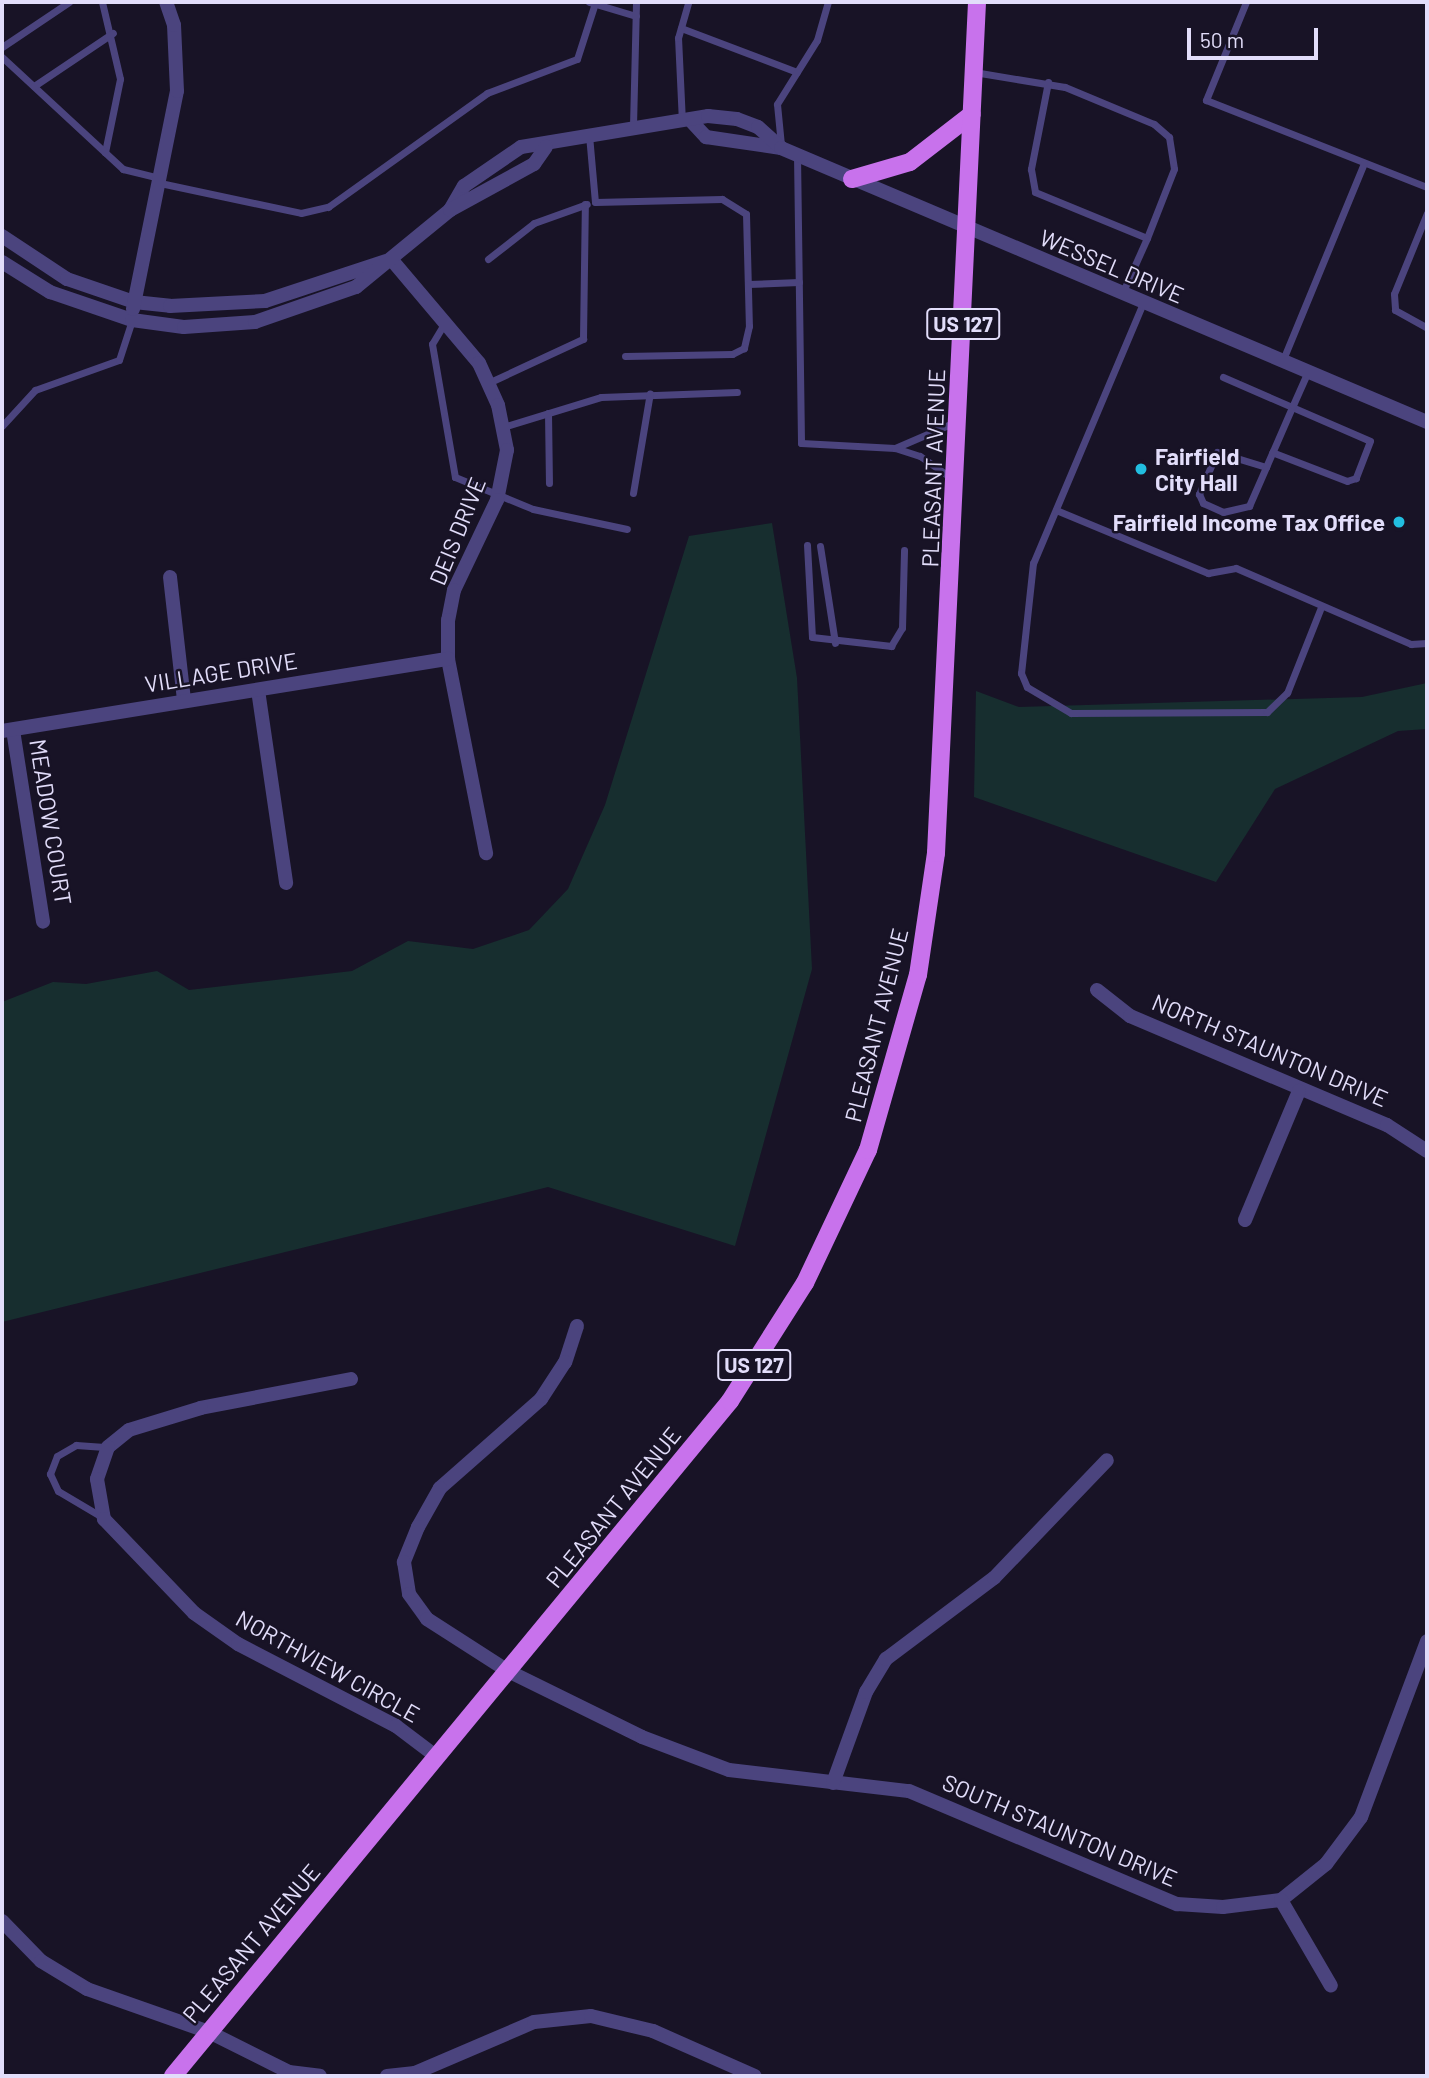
<!DOCTYPE html>
<html>
<head>
<meta charset="utf-8">
<style>
  body { margin:0 }
  #map { position:relative; width:1429px; height:2078px; overflow:hidden; background:#181326; font-family:Barlow,sans-serif }
  div>[style] { position:absolute }
  [style*='--x'] { left:calc(var(--x)*1px); top:calc(var(--y)*1px); width:calc(var(--w)*1px); rotate:calc(var(--a)*1deg) }
  .green>* { inset:0; background:#172e2f }
  .service>* { height:7px; margin:-3.5px; padding:0 3.5px; transform-origin:3.5px; border-radius:3.5px; background:#4b447e }
  .minor>* { height:14px; margin:-7px; padding:0 7px; transform-origin:7px; border-radius:7px; background:#4b447e }
  .primary>* { height:18px; margin:-9px; padding:0 9px; transform-origin:9px; border-radius:9px; background:#c872ec }
  .dots>* { width:19px; height:19px; translate:-50% -50%; box-sizing:border-box; border:4px solid #181326; border-radius:50% }
  span { translate:-50% -50%; white-space:nowrap; text-align:center; line-height:1.15; -webkit-text-stroke:5px #181326; paint-order:stroke }
  .shield-label span { padding:2px 5px; background:#181326; border:2px solid; border-radius:5px; -webkit-text-stroke-width:0 }
  .shield-label { font-size:21px; color:#e2ddfa; font-weight:700 }
  .street-label { font-size:23px; color:#e2ddfa }
  .poi-label { font-size:23px; color:#e2ddfa; font-weight:700 }
  .left { translate:0 -50%; text-align:left }
  .right { translate:-100% -50%; text-align:right }
  .frame { position:absolute; inset:0; border:4px solid #e2ddfa; pointer-events:none }
  .scale { position:absolute; left:1187px; top:28px; width:131px; height:32px; box-sizing:border-box; border:4px solid #e2ddfa; border-top:0; padding-left:9px; font-size:21px; line-height:24px; white-space:nowrap; color:#e2ddfa; -webkit-text-stroke:5px #181326; paint-order:stroke }
</style>
</head>
<body>
<div id="map">
  <div class="green">
    <i style="clip-path:polygon(772px 523px,797px 678px,812px 969px,735px 1246px,548px 1187px,2px 1322px,2px 1002px,53px 982px,86px 984px,157px 971px,189px 990px,352px 971px,408px 941px,473px 949px,529px 930px,568px 889px,605px 805px,689px 536px)"></i>
    <i style="clip-path:polygon(1427px 683px,1427px 729px,1398px 731px,1275px 789px,1216px 882px,974px 797px,976px 691px,1019px 707px,1362px 697px)"></i>
  </div>
  <div class="service">
    <i style="--x:102;--y:2;--w:79;--a:76.8"></i>
    <i style="--x:120;--y:79;--w:75;--a:101.6"></i>
    <i style="--x:589;--y:2;--w:49;--a:16.6"></i>
    <i style="--x:1246;--y:2;--w:106;--a:112.2"></i>
    <i style="--x:1206;--y:100;--w:238;--a:21.5"></i>
    <i style="--x:681;--y:28;--w:124;--a:20.8"></i>
    <i style="--x:2;--y:47;--w:81;--a:-33.9"></i>
    <i style="--x:2;--y:57;--w:165;--a:42.8"></i>
    <i style="--x:123;--y:169;--w:37;--a:14"></i>
    <i style="--x:974;--y:72;--w:92;--a:9.4"></i>
    <i style="--x:1065;--y:87;--w:96;--a:22.6"></i>
    <i style="--x:1154;--y:124;--w:20;--a:41"></i>
    <i style="--x:1169;--y:137;--w:32;--a:81"></i>
    <i style="--x:1174;--y:169;--w:74;--a:111.4"></i>
    <i style="--x:1048;--y:82;--w:89;--a:101.1"></i>
    <i style="--x:1031;--y:169;--w:23;--a:80"></i>
    <i style="--x:1035;--y:192;--w:121;--a:22.3"></i>
    <i style="--x:1147;--y:238;--w:61;--a:114.1"></i>
    <i style="--x:34;--y:86;--w:95;--a:-33.9"></i>
    <i style="--x:682;--y:122;--w:84;--a:-92.7"></i>
    <i style="--x:678;--y:38;--w:37;--a:-74"></i>
    <i style="--x:633;--y:126;--w:124;--a:-88.6"></i>
    <i style="--x:589;--y:135;--w:67;--a:84.9"></i>
    <i style="--x:595;--y:202;--w:127;--a:-1.4"></i>
    <i style="--x:722;--y:199;--w:28;--a:32"></i>
    <i style="--x:746;--y:214;--w:112;--a:88.5"></i>
    <i style="--x:749;--y:326;--w:23;--a:103"></i>
    <i style="--x:744;--y:348;--w:13;--a:153"></i>
    <i style="--x:732;--y:354;--w:107;--a:178.9"></i>
    <i style="--x:781;--y:145;--w:41;--a:-95.6"></i>
    <i style="--x:777;--y:104;--w:75;--a:-58"></i>
    <i style="--x:817;--y:40;--w:40;--a:-74"></i>
    <i style="--x:797;--y:155;--w:288;--a:89.2"></i>
    <i style="--x:801;--y:443;--w:94;--a:3"></i>
    <i style="--x:895;--y:448;--w:26;--a:18"></i>
    <i style="--x:920;--y:456;--w:38;--a:35"></i>
    <i style="--x:160;--y:183;--w:144;--a:12"></i>
    <i style="--x:301;--y:213;--w:28;--a:-13"></i>
    <i style="--x:328;--y:207;--w:196;--a:-35.6"></i>
    <i style="--x:487;--y:93;--w:96;--a:-20.7"></i>
    <i style="--x:577;--y:59;--w:59;--a:-72.2"></i>
    <i style="--x:1427;--y:213;--w:87;--a:112.2"></i>
    <i style="--x:1394;--y:294;--w:16;--a:86"></i>
    <i style="--x:1395;--y:310;--w:37;--a:29"></i>
    <i style="--x:488;--y:259;--w:58;--a:-38"></i>
    <i style="--x:534;--y:223;--w:56;--a:-19.7"></i>
    <i style="--x:748;--y:284;--w:51;--a:-2.2"></i>
    <i style="--x:1143;--y:303;--w:282;--a:112.9"></i>
    <i style="--x:1033;--y:563;--w:111;--a:96.2"></i>
    <i style="--x:1021;--y:673;--w:15;--a:67"></i>
    <i style="--x:1027;--y:687;--w:51;--a:30.6"></i>
    <i style="--x:1071;--y:713;--w:196;--a:-0.3"></i>
    <i style="--x:1267;--y:712;--w:28;--a:-44"></i>
    <i style="--x:1287;--y:693;--w:92;--a:-68.4"></i>
    <i style="--x:444;--y:324;--w:23;--a:121"></i>
    <i style="--x:432;--y:344;--w:135;--a:80.2"></i>
    <i style="--x:455;--y:477;--w:84;--a:22.3"></i>
    <i style="--x:533;--y:509;--w:96;--a:12"></i>
    <i style="--x:1282;--y:362;--w:215;--a:-67.6"></i>
    <i style="--x:1223;--y:377;--w:160;--a:23.5"></i>
    <i style="--x:1370;--y:441;--w:40;--a:111"></i>
    <i style="--x:1356;--y:478;--w:9;--a:162"></i>
    <i style="--x:1347;--y:481;--w:80;--a:-158.9"></i>
    <i style="--x:488;--y:383;--w:105;--a:-24.9"></i>
    <i style="--x:583;--y:339;--w:135;--a:-89.2"></i>
    <i style="--x:548;--y:413;--w:70;--a:89.2"></i>
    <i style="--x:2;--y:426;--w:49;--a:-47.5"></i>
    <i style="--x:35;--y:390;--w:89;--a:-19.7"></i>
    <i style="--x:119;--y:360;--w:42;--a:-72"></i>
    <i style="--x:503;--y:427;--w:102;--a:-17"></i>
    <i style="--x:601;--y:397;--w:136;--a:-2.1"></i>
    <i style="--x:895;--y:448;--w:65;--a:-23.4"></i>
    <i style="--x:1266;--y:467;--w:51;--a:-163"></i>
    <i style="--x:1217;--y:452;--w:46;--a:113.2"></i>
    <i style="--x:1199;--y:494;--w:10;--a:66"></i>
    <i style="--x:1203;--y:503;--w:22;--a:24"></i>
    <i style="--x:1223;--y:512;--w:27;--a:-13"></i>
    <i style="--x:1249;--y:506;--w:43;--a:-66.4"></i>
    <i style="--x:1266;--y:467;--w:68;--a:-66.5"></i>
    <i style="--x:1293;--y:405;--w:35;--a:-66"></i>
    <i style="--x:633;--y:493;--w:101;--a:-80.4"></i>
    <i style="--x:1056;--y:510;--w:165;--a:22.5"></i>
    <i style="--x:1208;--y:573;--w:28;--a:-10"></i>
    <i style="--x:1236;--y:568;--w:191;--a:23.5"></i>
    <i style="--x:1411;--y:644;--w:16;--a:-4"></i>
    <i style="--x:807;--y:545;--w:92;--a:86.9"></i>
    <i style="--x:812;--y:637;--w:80;--a:6.5"></i>
    <i style="--x:891;--y:646;--w:21;--a:-59"></i>
    <i style="--x:902;--y:628;--w:78;--a:-88.5"></i>
    <i style="--x:820;--y:546;--w:98;--a:81.2"></i>
    <i style="--x:102;--y:1517;--w:51;--a:-149.4"></i>
    <i style="--x:58;--y:1491;--w:19;--a:-115"></i>
    <i style="--x:50;--y:1474;--w:19;--a:-69"></i>
    <i style="--x:57;--y:1456;--w:22;--a:-30"></i>
    <i style="--x:76;--y:1445;--w:32;--a:4"></i>
  </div>
  <div class="minor">
    <i style="--x:692;--y:122;--w:21;--a:47"></i>
    <i style="--x:706;--y:137;--w:76;--a:8.3"></i>
    <i style="--x:450;--y:210;--w:28;--a:-60"></i>
    <i style="--x:464;--y:186;--w:69;--a:-34.4"></i>
    <i style="--x:521;--y:147;--w:190;--a:-9.4"></i>
    <i style="--x:708;--y:116;--w:29;--a:6"></i>
    <i style="--x:737;--y:119;--w:22;--a:21"></i>
    <i style="--x:758;--y:127;--w:31;--a:42"></i>
    <i style="--x:781;--y:148;--w:702;--a:22.98"></i>
    <i style="--x:2;--y:236;--w:78;--a:33.5"></i>
    <i style="--x:67;--y:279;--w:71;--a:18.9"></i>
    <i style="--x:134;--y:302;--w:36;--a:6"></i>
    <i style="--x:170;--y:306;--w:95;--a:-3"></i>
    <i style="--x:265;--y:301;--w:127;--a:-18.3"></i>
    <i style="--x:391;--y:259;--w:136;--a:49.8"></i>
    <i style="--x:479;--y:363;--w:46;--a:65.7"></i>
    <i style="--x:498;--y:405;--w:46;--a:78.7"></i>
    <i style="--x:507;--y:450;--w:51;--a:101.3"></i>
    <i style="--x:497;--y:500;--w:100;--a:115.5"></i>
    <i style="--x:454;--y:590;--w:31;--a:101"></i>
    <i style="--x:448;--y:620;--w:39;--a:90"></i>
    <i style="--x:448;--y:659;--w:198;--a:78.9"></i>
    <i style="--x:2;--y:262;--w:57;--a:32"></i>
    <i style="--x:50;--y:292;--w:87;--a:18.9"></i>
    <i style="--x:132;--y:320;--w:52;--a:7.7"></i>
    <i style="--x:184;--y:327;--w:71;--a:-4"></i>
    <i style="--x:255;--y:322;--w:107;--a:-19.1"></i>
    <i style="--x:356;--y:287;--w:122;--a:-39.3"></i>
    <i style="--x:450;--y:210;--w:96;--a:-28.7"></i>
    <i style="--x:534;--y:164;--w:21;--a:-55"></i>
    <i style="--x:133;--y:309;--w:222;--a:-78.6"></i>
    <i style="--x:177;--y:91;--w:66;--a:-92.6"></i>
    <i style="--x:174;--y:25;--w:24;--a:-109"></i>
    <i style="--x:170;--y:577;--w:124;--a:83.5"></i>
    <i style="--x:258;--y:690;--w:195;--a:81.7"></i>
    <i style="--x:13;--y:730;--w:194;--a:81.1"></i>
    <i style="--x:2;--y:731;--w:452;--a:-9.2"></i>
    <i style="--x:1097;--y:990;--w:42;--a:38.2"></i>
    <i style="--x:1130;--y:1016;--w:279;--a:23"></i>
    <i style="--x:1387;--y:1125;--w:48;--a:33"></i>
    <i style="--x:1245;--y:1220;--w:140;--a:-67.3"></i>
    <i style="--x:577;--y:1326;--w:38;--a:108"></i>
    <i style="--x:565;--y:1362;--w:44;--a:123"></i>
    <i style="--x:541;--y:1399;--w:135;--a:138.6"></i>
    <i style="--x:440;--y:1488;--w:45;--a:119.4"></i>
    <i style="--x:418;--y:1527;--w:38;--a:112"></i>
    <i style="--x:404;--y:1562;--w:32;--a:81"></i>
    <i style="--x:409;--y:1594;--w:31;--a:54"></i>
    <i style="--x:427;--y:1619;--w:96;--a:32.7"></i>
    <i style="--x:508;--y:1671;--w:149;--a:26.2"></i>
    <i style="--x:642;--y:1737;--w:93;--a:20.8"></i>
    <i style="--x:729;--y:1770;--w:181;--a:6.7"></i>
    <i style="--x:909;--y:1791;--w:291;--a:22.9"></i>
    <i style="--x:1177;--y:1904;--w:46;--a:3.7"></i>
    <i style="--x:1223;--y:1907;--w:58;--a:-6.9"></i>
    <i style="--x:351;--y:1379;--w:153;--a:169.1"></i>
    <i style="--x:201;--y:1408;--w:75;--a:163"></i>
    <i style="--x:129;--y:1430;--w:27;--a:141"></i>
    <i style="--x:108;--y:1447;--w:34;--a:109"></i>
    <i style="--x:97;--y:1479;--w:41;--a:80.1"></i>
    <i style="--x:104;--y:1519;--w:130;--a:46.2"></i>
    <i style="--x:194;--y:1613;--w:54;--a:35.2"></i>
    <i style="--x:238;--y:1644;--w:178;--a:27.4"></i>
    <i style="--x:396;--y:1726;--w:51;--a:37.1"></i>
    <i style="--x:833;--y:1783;--w:97;--a:-70.1"></i>
    <i style="--x:866;--y:1692;--w:39;--a:-59"></i>
    <i style="--x:886;--y:1659;--w:135;--a:-36.9"></i>
    <i style="--x:994;--y:1578;--w:163;--a:-46.2"></i>
    <i style="--x:1281;--y:1900;--w:58;--a:-38.7"></i>
    <i style="--x:1326;--y:1864;--w:59;--a:-53.3"></i>
    <i style="--x:1361;--y:1817;--w:188;--a:-69.4"></i>
    <i style="--x:1281;--y:1900;--w:99;--a:59.8"></i>
    <i style="--x:2;--y:1921;--w:56;--a:45.7"></i>
    <i style="--x:41;--y:1961;--w:54;--a:31.3"></i>
    <i style="--x:87;--y:1989;--w:129;--a:19.4"></i>
    <i style="--x:209;--y:2032;--w:89;--a:26.6"></i>
    <i style="--x:289;--y:2072;--w:31;--a:7"></i>
    <i style="--x:387;--y:2076;--w:28;--a:-6"></i>
    <i style="--x:415;--y:2073;--w:129;--a:-23.2"></i>
    <i style="--x:534;--y:2022;--w:57;--a:-6"></i>
    <i style="--x:591;--y:2016;--w:64;--a:13.6"></i>
    <i style="--x:653;--y:2031;--w:111;--a:23.8"></i>
  </div>
  <div class="primary">
    <i style="--x:852;--y:179;--w:60;--a:-16.3"></i>
    <i style="--x:910;--y:162;--w:78;--a:-37.7"></i>
    <i style="--x:173;--y:2076;--w:875;--a:-50.47"></i>
    <i style="--x:730;--y:1401;--w:140;--a:-57.6"></i>
    <i style="--x:805;--y:1283;--w:147;--a:-64.7"></i>
    <i style="--x:868;--y:1150;--w:182;--a:-74.1"></i>
    <i style="--x:918;--y:975;--w:123;--a:-81.6"></i>
    <i style="--x:936;--y:853;--w:852;--a:-87.24"></i>
  </div>
  <div class="dots">
    <i style="left:1141px;top:469px;background:#22bee0"></i>
    <i style="left:1399px;top:522px;background:#22bee0"></i>
  </div>
  <div class="shield-label">
    <span style="left:963px;top:324px">US 127</span>
    <span style="left:754px;top:1365px">US 127</span>
  </div>
  <div class="street-label">
    <span style="left:1112px;top:266px;rotate:23deg">WESSEL DRIVE</span>
    <span style="left:933px;top:468px;rotate:-88deg">PLEASANT AVENUE</span>
    <span style="left:457px;top:531px;rotate:-68deg">DEIS DRIVE</span>
    <span style="left:221px;top:672px;rotate:-9deg">VILLAGE DRIVE</span>
    <span style="left:51px;top:822px;rotate:81deg">MEADOW COURT</span>
    <span style="left:876px;top:1025px;rotate:-76deg">PLEASANT AVENUE</span>
    <span style="left:1270px;top:1050px;rotate:23deg">NORTH STAUNTON DRIVE</span>
    <span style="left:613px;top:1507px;rotate:-51deg">PLEASANT AVENUE</span>
    <span style="left:328px;top:1666px;rotate:29deg">NORTHVIEW CIRCLE</span>
    <span style="left:1060px;top:1830px;rotate:23deg">SOUTH STAUNTON DRIVE</span>
    <span style="left:251px;top:1943px;rotate:-50deg">PLEASANT AVENUE</span>
  </div>
  <div class="poi-label">
    <span class="left" style="left:1155px;top:469px">Fairfield<br>City Hall</span>
    <span class="right" style="left:1385px;top:522px">Fairfield Income Tax Office</span>
  </div>
  <div class="frame"></div>
  <div class="scale">50 m</div>
</div>
</body>
</html>
